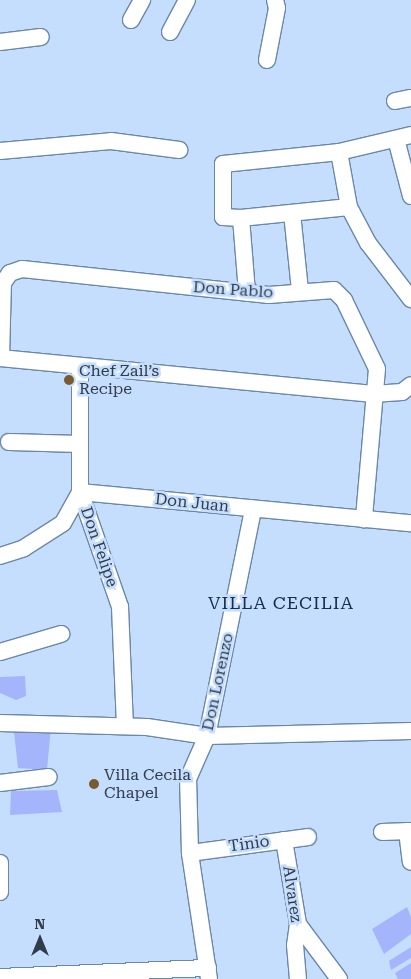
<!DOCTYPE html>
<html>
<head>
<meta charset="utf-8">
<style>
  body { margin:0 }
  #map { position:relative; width:411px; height:979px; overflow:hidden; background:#c6defd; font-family:"Roboto Serif",serif }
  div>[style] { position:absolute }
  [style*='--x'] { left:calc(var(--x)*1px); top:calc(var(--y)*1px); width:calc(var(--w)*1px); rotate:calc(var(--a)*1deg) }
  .building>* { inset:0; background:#a5b5fb }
  .roads { filter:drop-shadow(1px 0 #6a87aa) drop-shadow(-1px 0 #6a87aa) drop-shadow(0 1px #6a87aa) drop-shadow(0 -1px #6a87aa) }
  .minor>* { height:16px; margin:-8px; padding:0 8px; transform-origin:8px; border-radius:8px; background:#fff }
  .dots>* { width:14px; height:14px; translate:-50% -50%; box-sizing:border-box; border:2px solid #c6defd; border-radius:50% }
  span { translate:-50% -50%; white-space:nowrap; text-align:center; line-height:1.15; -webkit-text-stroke:5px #c6defd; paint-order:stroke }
  .street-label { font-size:16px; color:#303c4b }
  .poi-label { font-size:16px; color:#303c4b }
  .left { translate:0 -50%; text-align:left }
  .neighbourhood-label { font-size:18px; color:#162e4c; letter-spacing:1px }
  .north { position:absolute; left:15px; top:914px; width:50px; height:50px; -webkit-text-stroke:4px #c6defd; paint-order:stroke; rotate:0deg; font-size:14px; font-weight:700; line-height:20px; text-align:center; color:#303c4b }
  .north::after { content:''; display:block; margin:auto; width:18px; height:22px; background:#303c4b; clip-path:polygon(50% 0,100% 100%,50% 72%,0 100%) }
</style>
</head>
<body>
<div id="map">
  <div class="building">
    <i style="clip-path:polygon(25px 676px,26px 696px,16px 700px,0 693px,0 677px)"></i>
    <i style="clip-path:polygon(51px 727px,47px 770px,18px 768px,14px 732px)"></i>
    <i style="clip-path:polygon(57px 790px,62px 812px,10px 815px,11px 791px)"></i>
    <i style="clip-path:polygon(407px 907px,411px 917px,411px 934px,384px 954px,372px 929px)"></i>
    <i style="clip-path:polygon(411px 947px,411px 958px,391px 970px,389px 961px)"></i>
    <i style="clip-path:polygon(411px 963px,411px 979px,398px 979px,395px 973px)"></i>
  </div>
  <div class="roads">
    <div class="minor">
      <i style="--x:131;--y:20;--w:23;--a:-61"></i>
      <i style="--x:170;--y:32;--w:36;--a:-62"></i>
      <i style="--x:0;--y:42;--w:41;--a:-7"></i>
      <i style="--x:267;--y:60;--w:53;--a:-79.1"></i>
      <i style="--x:277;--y:8;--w:8;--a:-104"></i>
      <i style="--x:395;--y:101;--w:16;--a:-11"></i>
      <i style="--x:396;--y:139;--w:59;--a:75.3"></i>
      <i style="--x:0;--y:151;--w:111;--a:-5.1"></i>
      <i style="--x:111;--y:141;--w:69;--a:7.5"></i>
      <i style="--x:339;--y:152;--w:56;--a:79.7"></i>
      <i style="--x:349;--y:207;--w:41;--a:62.2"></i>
      <i style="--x:368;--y:243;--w:71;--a:52.5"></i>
      <i style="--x:349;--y:207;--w:109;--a:174.2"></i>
      <i style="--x:241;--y:218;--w:18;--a:-177"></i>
      <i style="--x:223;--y:217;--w:53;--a:-90"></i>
      <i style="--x:223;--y:164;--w:117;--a:-5.9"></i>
      <i style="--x:339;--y:152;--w:74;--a:-13.3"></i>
      <i style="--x:292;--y:213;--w:77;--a:84.1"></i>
      <i style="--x:241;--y:218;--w:75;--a:85.4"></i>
      <i style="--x:0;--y:358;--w:375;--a:5.5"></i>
      <i style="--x:373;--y:394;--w:29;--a:-4"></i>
      <i style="--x:402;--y:392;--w:11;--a:-38"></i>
      <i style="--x:1;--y:358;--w:75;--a:-88.5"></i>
      <i style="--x:3;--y:283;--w:12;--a:-55"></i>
      <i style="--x:10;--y:273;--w:13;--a:-18"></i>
      <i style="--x:22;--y:269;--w:248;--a:6"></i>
      <i style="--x:269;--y:295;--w:65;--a:-4.4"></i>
      <i style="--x:334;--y:290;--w:14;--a:45"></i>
      <i style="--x:344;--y:300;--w:76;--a:64.4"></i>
      <i style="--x:377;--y:369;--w:151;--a:95"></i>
      <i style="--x:80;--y:367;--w:125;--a:90"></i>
      <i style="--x:80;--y:492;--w:122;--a:70.8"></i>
      <i style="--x:120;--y:607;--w:119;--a:87.6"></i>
      <i style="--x:9;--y:442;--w:71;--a:1.6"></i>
      <i style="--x:80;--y:492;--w:332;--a:5.4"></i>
      <i style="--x:0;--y:556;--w:25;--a:-18"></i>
      <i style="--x:24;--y:548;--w:46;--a:-32.7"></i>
      <i style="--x:63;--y:523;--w:35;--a:-61"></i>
      <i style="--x:0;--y:652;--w:64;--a:-16.4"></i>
      <i style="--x:0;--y:723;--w:147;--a:1.6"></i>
      <i style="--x:147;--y:727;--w:61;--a:8.5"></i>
      <i style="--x:207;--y:736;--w:204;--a:-1.4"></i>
      <i style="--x:0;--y:783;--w:49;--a:-7"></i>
      <i style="--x:407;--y:831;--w:31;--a:83"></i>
      <i style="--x:382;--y:832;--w:29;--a:-2"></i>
      <i style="--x:284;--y:840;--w:85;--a:80.5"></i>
      <i style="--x:298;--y:924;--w:21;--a:98"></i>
      <i style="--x:295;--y:945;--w:34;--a:85"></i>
      <i style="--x:190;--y:853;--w:119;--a:-7.7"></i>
      <i style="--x:0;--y:863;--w:29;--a:90"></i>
      <i style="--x:298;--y:924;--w:69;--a:53.3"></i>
      <i style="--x:0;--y:977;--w:208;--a:-2.5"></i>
      <i style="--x:209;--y:979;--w:127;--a:-98.6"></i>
      <i style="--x:190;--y:853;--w:74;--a:-91.5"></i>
      <i style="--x:188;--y:779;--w:47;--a:-66.2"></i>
      <i style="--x:207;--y:736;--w:232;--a:-78.5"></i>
    </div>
  </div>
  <div class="dots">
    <i style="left:69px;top:380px;background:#7a5b30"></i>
    <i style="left:94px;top:784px;background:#7a5b30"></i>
  </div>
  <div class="street-label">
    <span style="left:233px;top:290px;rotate:4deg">Don Pablo</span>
    <span style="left:192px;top:503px;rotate:6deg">Don Juan</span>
    <span style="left:99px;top:547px;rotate:71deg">Don Felipe</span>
    <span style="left:218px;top:682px;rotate:-78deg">Don Lorenzo</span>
    <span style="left:249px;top:844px;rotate:-8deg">Tinio</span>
    <span style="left:292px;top:894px;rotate:82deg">Alvarez</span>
  </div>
  <div class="poi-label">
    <span class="left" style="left:79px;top:380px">Chef Zail’s<br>Recipe</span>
    <span class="left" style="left:104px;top:784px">Villa Cecila<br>Chapel</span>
  </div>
  <div class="neighbourhood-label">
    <span style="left:281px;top:603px">VILLA CECILIA</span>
  </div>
  <div class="north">N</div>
</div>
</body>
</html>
